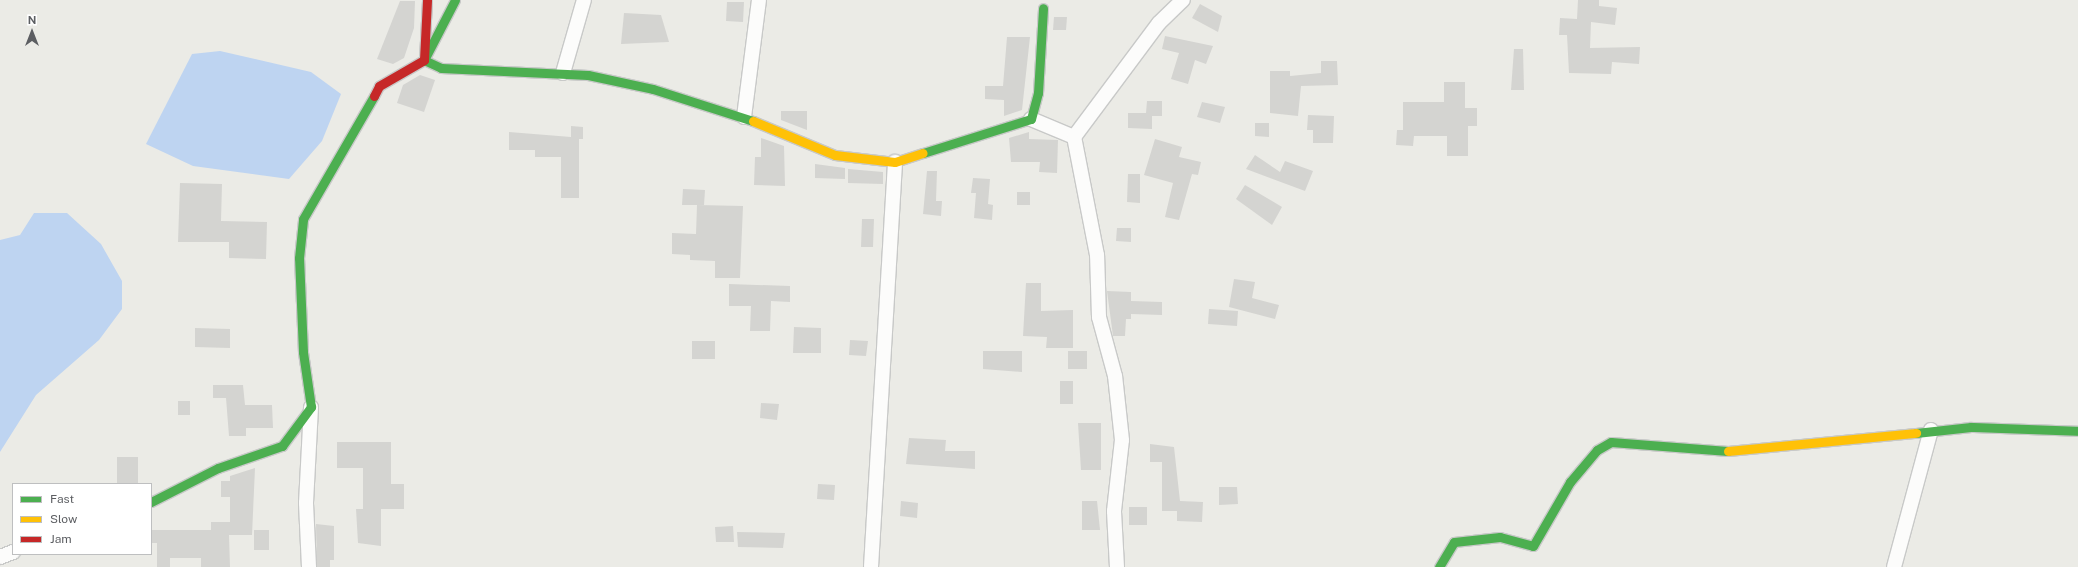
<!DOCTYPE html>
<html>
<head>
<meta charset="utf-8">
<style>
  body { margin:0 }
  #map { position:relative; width:2078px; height:567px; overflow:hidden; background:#ebebe6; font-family:"Public Sans",sans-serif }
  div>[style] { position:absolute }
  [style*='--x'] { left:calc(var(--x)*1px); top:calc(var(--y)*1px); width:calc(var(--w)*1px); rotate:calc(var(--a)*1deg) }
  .water>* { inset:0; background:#bed4f1 }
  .building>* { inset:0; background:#d4d4d1 }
  .roads { filter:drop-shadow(1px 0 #c8c9c8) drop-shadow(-1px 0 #c8c9c8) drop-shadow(0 1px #c8c9c8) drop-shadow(0 -1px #c8c9c8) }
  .street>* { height:14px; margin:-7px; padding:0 7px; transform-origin:7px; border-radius:7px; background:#fcfcfb }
  .fast>* { height:9px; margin:-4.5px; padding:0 4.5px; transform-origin:4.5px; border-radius:4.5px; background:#4caf50 }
  .slow>* { height:9px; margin:-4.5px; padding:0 4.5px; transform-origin:4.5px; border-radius:4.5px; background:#ffc107 }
  .jam>* { height:9px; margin:-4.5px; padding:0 4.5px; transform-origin:4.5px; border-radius:4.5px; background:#c62828 }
  span { translate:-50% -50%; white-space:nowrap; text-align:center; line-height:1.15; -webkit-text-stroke:4px #fff; paint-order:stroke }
  .legend { position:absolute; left:12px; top:483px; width:140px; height:72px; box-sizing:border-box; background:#fff; border:1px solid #bebfc0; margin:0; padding:5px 7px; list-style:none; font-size:12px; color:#5c5e62 }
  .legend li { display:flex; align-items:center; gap:8px; height:20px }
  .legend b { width:20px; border:1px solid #bebfc0 }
  .north { position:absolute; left:12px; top:12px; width:40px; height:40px; -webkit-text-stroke:3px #fff; paint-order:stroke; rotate:0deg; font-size:11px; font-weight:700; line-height:16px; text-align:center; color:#5c5e62 }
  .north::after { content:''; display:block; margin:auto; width:14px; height:18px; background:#5c5e62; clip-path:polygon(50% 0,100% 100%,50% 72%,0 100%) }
</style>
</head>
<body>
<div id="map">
  <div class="water">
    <i style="clip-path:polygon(220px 51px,311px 72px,341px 94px,322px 141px,289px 179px,193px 166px,146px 144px,192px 54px)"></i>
    <i style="clip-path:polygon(34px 213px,67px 213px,101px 244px,122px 281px,122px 309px,99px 340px,36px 395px,0 452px,0 240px,20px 235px)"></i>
  </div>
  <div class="building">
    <i style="clip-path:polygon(1578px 0,1599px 0,1599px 6px,1617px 8px,1615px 25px,1591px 22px,1590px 48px,1640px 47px,1639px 64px,1612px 62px,1611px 74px,1569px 73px,1567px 35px,1559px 35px,1560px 18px,1577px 19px)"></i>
    <i style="clip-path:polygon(400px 1px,415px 1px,414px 28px,404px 58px,393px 64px,377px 59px)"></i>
    <i style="clip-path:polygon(727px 2px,744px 2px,743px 22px,726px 21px)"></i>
    <i style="clip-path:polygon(1200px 4px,1222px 16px,1218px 32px,1192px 18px)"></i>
    <i style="clip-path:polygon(624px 13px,661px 15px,669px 42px,621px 44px)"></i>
    <i style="clip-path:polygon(1054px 17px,1067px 17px,1066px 30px,1053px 30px)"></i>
    <i style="clip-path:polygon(1165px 36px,1213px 46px,1206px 64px,1195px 60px,1188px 84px,1171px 79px,1179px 53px,1162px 49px)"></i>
    <i style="clip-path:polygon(1007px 37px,1030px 37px,1022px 110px,1004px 116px,1004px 100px,985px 99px,985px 86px,1003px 86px)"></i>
    <i style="clip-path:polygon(1514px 49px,1523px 49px,1524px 90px,1511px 90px)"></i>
    <i style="clip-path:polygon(1321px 61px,1337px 61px,1338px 85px,1301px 86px,1298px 116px,1270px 113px,1270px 71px,1290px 71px,1290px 76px,1321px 73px)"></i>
    <i style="clip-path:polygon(420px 75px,435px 80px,424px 112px,397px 103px,403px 85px)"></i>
    <i style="clip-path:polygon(1444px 82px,1465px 82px,1465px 108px,1477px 108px,1477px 126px,1468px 126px,1468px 156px,1447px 156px,1447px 136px,1414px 136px,1413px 146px,1396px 145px,1397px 130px,1403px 130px,1403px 102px,1444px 102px)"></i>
    <i style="clip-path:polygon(1147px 101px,1162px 101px,1162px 116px,1152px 116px,1152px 129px,1128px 128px,1128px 113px,1146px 113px)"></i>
    <i style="clip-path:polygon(1202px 102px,1225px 107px,1220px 123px,1197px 117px)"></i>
    <i style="clip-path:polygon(781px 111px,807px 111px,807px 130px,781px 120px)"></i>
    <i style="clip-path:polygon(1308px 115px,1334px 116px,1333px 143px,1313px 143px,1313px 130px,1307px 130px)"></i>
    <i style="clip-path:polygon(1255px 123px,1269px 123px,1269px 137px,1255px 136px)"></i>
    <i style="clip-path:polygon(571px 126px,583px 127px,583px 139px,579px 139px,579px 198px,561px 198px,561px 157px,535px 157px,535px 150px,509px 150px,509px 132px,571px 137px)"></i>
    <i style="clip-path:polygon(1029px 132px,1029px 139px,1058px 140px,1057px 173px,1039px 172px,1040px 162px,1011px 162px,1009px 138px)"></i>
    <i style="clip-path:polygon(761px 138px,784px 146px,785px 186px,754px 185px,755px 157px,761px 157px)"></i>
    <i style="clip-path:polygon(1155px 139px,1182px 147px,1179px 157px,1201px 162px,1198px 175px,1192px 174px,1179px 220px,1165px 217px,1173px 183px,1144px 175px)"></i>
    <i style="clip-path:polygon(1255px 155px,1280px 172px,1285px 161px,1313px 171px,1305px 191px,1246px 169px)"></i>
    <i style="clip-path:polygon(815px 164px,845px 168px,845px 179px,815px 178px)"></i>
    <i style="clip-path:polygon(848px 169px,883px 172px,883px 184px,848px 183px)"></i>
    <i style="clip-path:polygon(927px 171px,937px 171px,936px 201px,942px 201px,941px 216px,923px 214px)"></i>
    <i style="clip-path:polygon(1128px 174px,1140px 174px,1140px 203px,1127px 202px)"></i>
    <i style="clip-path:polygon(973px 178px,990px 179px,988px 204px,993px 205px,992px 220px,974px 218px,976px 193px,971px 193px)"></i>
    <i style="clip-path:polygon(180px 183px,222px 184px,221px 221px,267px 222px,266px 259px,229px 258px,229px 242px,178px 242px)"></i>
    <i style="clip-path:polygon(1245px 185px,1282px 207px,1272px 225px,1236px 199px)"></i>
    <i style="clip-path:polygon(683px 189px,705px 190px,704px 205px,682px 205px)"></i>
    <i style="clip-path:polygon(1017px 192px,1030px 192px,1030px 205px,1017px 205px)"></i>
    <i style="clip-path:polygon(697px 205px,743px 206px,740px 278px,715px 278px,715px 261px,690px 260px,690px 255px,672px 254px,672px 233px,696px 234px)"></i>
    <i style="clip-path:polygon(862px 219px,874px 219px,873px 247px,861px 247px)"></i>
    <i style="clip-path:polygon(1117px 228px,1131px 228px,1131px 242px,1116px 241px)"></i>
    <i style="clip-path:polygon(1234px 279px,1255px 282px,1252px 298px,1279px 305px,1275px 319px,1229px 307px)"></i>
    <i style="clip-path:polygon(1026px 283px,1041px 283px,1041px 311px,1073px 310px,1073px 348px,1046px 348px,1047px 337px,1023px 336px)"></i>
    <i style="clip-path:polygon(729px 284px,790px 286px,790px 302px,771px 301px,770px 331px,750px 331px,751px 306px,729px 306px)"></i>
    <i style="clip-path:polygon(1107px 291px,1131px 292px,1131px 301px,1162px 302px,1162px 315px,1131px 314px,1131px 319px,1126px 319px,1125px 336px,1113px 336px)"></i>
    <i style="clip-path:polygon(1209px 309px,1238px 311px,1237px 326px,1208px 324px)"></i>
    <i style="clip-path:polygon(794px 327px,821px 328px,821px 353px,793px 353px)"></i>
    <i style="clip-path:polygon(195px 328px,230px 329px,230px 348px,195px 347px)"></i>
    <i style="clip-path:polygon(850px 340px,868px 341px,866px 356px,849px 355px)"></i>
    <i style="clip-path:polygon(692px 341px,715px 341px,715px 359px,692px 359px)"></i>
    <i style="clip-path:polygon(983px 351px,1022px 351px,1022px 372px,983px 369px)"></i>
    <i style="clip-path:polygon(1068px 351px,1087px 351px,1087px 369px,1068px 369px)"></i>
    <i style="clip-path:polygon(1060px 381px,1073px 381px,1073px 404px,1060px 404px)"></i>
    <i style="clip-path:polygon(213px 385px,243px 385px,245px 405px,272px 405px,273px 428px,246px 428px,246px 436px,229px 436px,226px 398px,213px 398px)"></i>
    <i style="clip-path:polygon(178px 401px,190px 401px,190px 415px,178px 415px)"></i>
    <i style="clip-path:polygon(761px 403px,779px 404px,777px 420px,760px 418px)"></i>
    <i style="clip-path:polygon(1078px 423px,1101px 423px,1101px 470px,1081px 470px)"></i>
    <i style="clip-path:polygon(909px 438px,946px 440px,945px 451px,975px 451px,975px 469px,906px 464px)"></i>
    <i style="clip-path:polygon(337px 442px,391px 442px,391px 484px,404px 484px,404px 509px,381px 509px,381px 546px,358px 543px,356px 509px,363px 509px,363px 468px,337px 468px)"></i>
    <i style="clip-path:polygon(1150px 444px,1174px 447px,1180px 501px,1203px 502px,1202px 522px,1177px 521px,1177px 511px,1162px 511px,1162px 462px,1150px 462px)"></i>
    <i style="clip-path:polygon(117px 457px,138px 457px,138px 484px,117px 484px)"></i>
    <i style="clip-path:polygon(255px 468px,252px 535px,229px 535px,230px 567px,201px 567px,201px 558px,170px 558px,170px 567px,157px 567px,157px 543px,151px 543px,151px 530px,211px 530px,211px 522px,230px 522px,230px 497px,221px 497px,221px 481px,230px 481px,230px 476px)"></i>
    <i style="clip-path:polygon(818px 484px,835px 485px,834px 500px,817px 499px)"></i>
    <i style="clip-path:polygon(1219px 487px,1237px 487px,1238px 504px,1219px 505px)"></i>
    <i style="clip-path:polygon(901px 501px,918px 503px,917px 518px,900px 516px)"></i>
    <i style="clip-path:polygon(1082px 501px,1097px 501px,1100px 530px,1082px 530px)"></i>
    <i style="clip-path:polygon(1129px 507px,1147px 507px,1147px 525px,1129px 525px)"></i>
    <i style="clip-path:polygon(316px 524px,334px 526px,334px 560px,330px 560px,330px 567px,317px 567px)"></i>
    <i style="clip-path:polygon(733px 526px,734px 542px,716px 542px,715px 527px)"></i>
    <i style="clip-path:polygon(254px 530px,269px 530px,269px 550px,254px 550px)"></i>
    <i style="clip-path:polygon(737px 532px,785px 533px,783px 548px,738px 547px)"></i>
  </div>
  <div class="roads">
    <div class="street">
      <i style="--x:563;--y:73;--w:76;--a:-74"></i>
      <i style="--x:744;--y:117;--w:118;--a:-82.7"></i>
      <i style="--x:1031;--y:119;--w:47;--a:22.7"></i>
      <i style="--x:0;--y:557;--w:14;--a:-21"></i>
      <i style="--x:309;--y:567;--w:64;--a:-92.7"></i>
      <i style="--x:306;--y:503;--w:96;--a:-87"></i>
      <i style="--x:871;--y:567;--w:406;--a:-86.6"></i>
      <i style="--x:1117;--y:567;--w:56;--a:-93.1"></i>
      <i style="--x:1114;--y:511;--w:71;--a:-83.6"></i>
      <i style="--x:1122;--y:440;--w:64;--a:-96.2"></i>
      <i style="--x:1115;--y:376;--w:61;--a:-105.2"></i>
      <i style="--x:1099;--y:317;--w:62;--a:-91.8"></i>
      <i style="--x:1097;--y:255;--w:120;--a:-101"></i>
      <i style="--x:1074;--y:137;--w:142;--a:-53.3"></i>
      <i style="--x:1159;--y:23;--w:33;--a:-44"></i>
      <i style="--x:1894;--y:567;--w:142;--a:-74.9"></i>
    </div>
    <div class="fast">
      <i style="--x:455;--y:0;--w:68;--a:117.3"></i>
      <i style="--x:424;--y:60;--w:19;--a:25"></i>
      <i style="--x:441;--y:68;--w:147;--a:2.7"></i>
      <i style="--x:588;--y:75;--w:66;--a:12.2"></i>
      <i style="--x:653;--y:89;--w:105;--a:17.7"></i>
      <i style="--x:923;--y:153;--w:113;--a:-17.5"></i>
      <i style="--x:1031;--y:119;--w:27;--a:-75"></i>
      <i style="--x:1038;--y:93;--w:85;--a:-86.6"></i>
      <i style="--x:1916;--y:433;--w:55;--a:-6.2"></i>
      <i style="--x:1971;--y:427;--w:107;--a:2.1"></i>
      <i style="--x:151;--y:502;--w:75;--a:-26.9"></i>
      <i style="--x:218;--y:468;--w:68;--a:-19"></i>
      <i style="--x:282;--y:446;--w:49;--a:-53.4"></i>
      <i style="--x:311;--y:407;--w:56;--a:-98.3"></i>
      <i style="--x:303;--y:352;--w:94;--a:-92.4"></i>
      <i style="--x:299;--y:258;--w:39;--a:-84"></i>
      <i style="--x:303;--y:219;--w:142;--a:-60"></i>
      <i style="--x:1439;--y:567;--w:29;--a:-59"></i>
      <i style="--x:1454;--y:542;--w:46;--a:-6.2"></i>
      <i style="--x:1500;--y:537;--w:34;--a:15"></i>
      <i style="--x:1533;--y:546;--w:74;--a:-60"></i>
      <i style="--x:1570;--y:482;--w:42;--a:-49.8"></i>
      <i style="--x:1597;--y:450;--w:16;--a:-30"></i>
      <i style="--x:1611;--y:442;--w:117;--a:4.4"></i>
    </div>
    <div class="slow">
      <i style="--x:753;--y:121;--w:89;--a:22.5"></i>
      <i style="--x:835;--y:155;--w:60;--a:6.7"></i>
      <i style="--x:895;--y:162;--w:29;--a:-18"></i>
      <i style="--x:1728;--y:451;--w:189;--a:-5.5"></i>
    </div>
    <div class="jam">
      <i style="--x:374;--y:96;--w:11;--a:-63"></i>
      <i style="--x:379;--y:86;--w:52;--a:-30"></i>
      <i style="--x:424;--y:60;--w:60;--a:-87.1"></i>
    </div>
  </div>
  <ul class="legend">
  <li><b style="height:5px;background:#4caf50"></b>Fast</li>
  <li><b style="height:5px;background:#ffc107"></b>Slow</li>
  <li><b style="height:5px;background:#c62828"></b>Jam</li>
  </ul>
  <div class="north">N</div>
</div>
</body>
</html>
